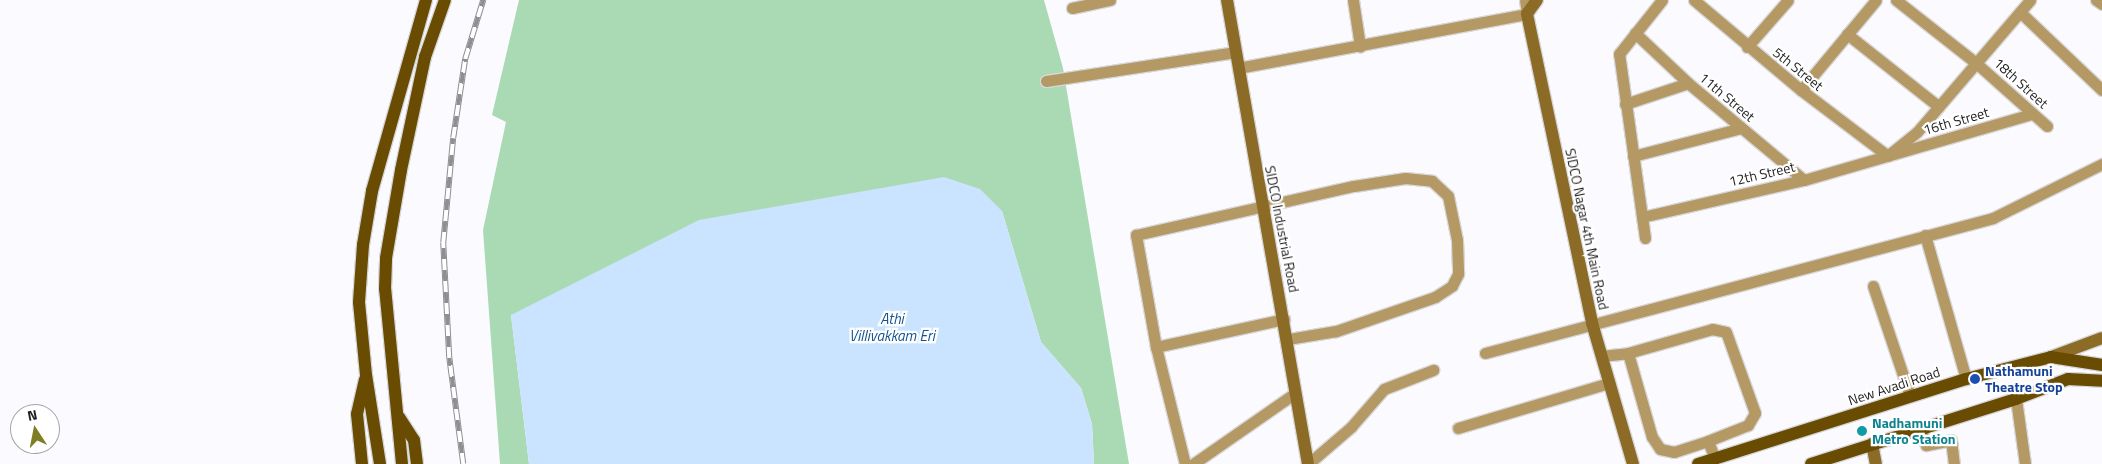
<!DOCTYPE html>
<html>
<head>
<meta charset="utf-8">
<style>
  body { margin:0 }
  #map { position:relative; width:2102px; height:464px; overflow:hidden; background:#fbfbff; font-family:"Titillium Web",sans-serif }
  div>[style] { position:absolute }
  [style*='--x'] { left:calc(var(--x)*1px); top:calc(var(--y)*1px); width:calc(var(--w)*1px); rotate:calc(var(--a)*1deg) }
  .green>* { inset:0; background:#a9dab4 }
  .water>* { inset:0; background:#cae3fe }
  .roads { filter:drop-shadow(1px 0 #d8d8db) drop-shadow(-1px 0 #d8d8db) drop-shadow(0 1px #d8d8db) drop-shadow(0 -1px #d8d8db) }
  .street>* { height:11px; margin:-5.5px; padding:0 5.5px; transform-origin:5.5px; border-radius:5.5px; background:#b59964 }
  .secondary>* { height:12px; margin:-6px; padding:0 6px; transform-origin:6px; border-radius:6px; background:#8c6b26 }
  .primary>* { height:12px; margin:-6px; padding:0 6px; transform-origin:6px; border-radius:6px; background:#694c02 }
  .rail>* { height:5.5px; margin-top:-2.75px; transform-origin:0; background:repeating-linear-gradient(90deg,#fff 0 11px,#8f8f92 0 22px); box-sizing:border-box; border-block:1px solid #8f8f92 }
  .dots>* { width:14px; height:14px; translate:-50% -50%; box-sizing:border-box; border:2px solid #fff; border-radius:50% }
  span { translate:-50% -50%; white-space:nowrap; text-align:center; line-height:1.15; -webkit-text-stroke:4.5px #fff; paint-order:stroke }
  .street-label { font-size:14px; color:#1f1f21 }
  .transit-label { font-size:14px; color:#164399; font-weight:700 }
  .left { translate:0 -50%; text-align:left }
  .culture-label { font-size:14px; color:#0d838f; font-weight:700 }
  .water-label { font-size:15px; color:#14548f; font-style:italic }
  .north { position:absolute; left:10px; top:404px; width:50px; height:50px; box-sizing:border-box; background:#fff; border:1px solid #a5a5a6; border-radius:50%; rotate:349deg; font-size:14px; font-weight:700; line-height:20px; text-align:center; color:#1f1f21 }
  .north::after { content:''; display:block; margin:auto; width:18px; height:22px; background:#807d25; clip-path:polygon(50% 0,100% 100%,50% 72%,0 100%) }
</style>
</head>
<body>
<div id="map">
  <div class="green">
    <i style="clip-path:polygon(519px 0,1044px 0,1063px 68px,1129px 464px,1094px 464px,1092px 424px,1081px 388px,1041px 342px,1002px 211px,511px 315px,529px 464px,500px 464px,483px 230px,506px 122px,492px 115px)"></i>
  </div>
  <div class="water">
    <i style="clip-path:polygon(944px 177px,980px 189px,1002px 211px,1041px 342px,1081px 388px,1092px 424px,1094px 464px,529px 464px,511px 315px,699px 220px)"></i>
  </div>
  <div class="roads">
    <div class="street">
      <i style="--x:1353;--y:0;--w:47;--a:81.3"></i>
      <i style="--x:1694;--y:0;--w:140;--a:40.1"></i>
      <i style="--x:1801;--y:90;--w:109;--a:37.2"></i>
      <i style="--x:1896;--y:0;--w:102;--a:38.2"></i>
      <i style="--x:1976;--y:63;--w:95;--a:41.6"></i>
      <i style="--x:2096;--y:0;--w:7;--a:34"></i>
      <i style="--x:1072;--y:8;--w:39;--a:-12"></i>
      <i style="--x:2020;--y:12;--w:113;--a:43.6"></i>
      <i style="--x:1635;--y:33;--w:73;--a:43.3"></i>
      <i style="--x:1688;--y:83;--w:151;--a:39.9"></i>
      <i style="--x:1847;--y:34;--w:117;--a:38.4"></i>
      <i style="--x:1747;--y:47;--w:62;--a:-48.9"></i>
      <i style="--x:1238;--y:68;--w:294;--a:-10.6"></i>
      <i style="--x:1527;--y:14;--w:14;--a:-98"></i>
      <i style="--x:1046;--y:81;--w:192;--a:-8.7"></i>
      <i style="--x:1801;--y:90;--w:117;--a:-50.2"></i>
      <i style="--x:1625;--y:104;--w:66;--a:-18.4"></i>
      <i style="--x:1891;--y:153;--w:33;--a:-39"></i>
      <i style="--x:1917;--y:132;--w:174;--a:-49.4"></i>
      <i style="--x:1633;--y:156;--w:112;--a:-14.5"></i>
      <i style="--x:1642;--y:217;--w:166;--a:-12.9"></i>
      <i style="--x:1804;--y:180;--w:236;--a:-16.2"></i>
      <i style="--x:1925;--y:235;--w:150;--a:74.1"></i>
      <i style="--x:1645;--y:238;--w:186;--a:-98"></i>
      <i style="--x:1619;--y:54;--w:69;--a:-51.5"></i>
      <i style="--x:1873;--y:286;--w:116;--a:71.4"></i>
      <i style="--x:1156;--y:347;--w:131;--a:-12.3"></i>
      <i style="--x:1485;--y:353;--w:526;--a:-14.88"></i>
      <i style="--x:1993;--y:218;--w:122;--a:-26.4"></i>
      <i style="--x:1628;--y:353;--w:87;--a:74.1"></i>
      <i style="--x:1652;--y:437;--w:14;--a:56"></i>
      <i style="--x:1660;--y:449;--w:14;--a:12"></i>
      <i style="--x:1674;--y:452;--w:36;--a:-18"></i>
      <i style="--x:1601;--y:356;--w:27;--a:-6"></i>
      <i style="--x:1628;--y:353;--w:87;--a:-15.9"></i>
      <i style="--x:1712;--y:329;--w:14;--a:12"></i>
      <i style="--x:1726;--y:332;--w:86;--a:70.3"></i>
      <i style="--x:1755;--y:413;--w:14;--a:120"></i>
      <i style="--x:1748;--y:425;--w:43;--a:158.2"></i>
      <i style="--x:1708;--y:441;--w:19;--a:69"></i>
      <i style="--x:2016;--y:399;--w:66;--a:82.1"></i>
      <i style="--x:1458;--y:428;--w:158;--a:-16.6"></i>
      <i style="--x:1921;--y:430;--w:16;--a:72"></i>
      <i style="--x:1926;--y:445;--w:25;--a:-11"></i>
      <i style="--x:1951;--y:440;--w:24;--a:83"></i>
      <i style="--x:1185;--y:464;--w:121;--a:-103.9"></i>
      <i style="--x:1156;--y:347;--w:114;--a:-100.1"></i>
      <i style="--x:1136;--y:235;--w:223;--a:-12.7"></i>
      <i style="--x:1354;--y:186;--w:52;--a:-8.9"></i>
      <i style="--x:1405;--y:178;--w:27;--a:6"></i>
      <i style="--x:1432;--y:181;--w:22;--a:43"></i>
      <i style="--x:1448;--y:196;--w:45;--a:78.4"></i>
      <i style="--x:1457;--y:240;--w:34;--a:88"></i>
      <i style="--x:1458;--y:274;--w:13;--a:117"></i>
      <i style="--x:1452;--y:286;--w:20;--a:147"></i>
      <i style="--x:1435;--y:297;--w:105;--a:161"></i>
      <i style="--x:1336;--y:331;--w:49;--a:170.5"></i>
      <i style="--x:1193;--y:464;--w:124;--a:-34.8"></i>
      <i style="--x:1308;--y:464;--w:57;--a:-40.7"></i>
      <i style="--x:1351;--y:427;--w:50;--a:-49"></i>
      <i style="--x:1384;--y:389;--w:53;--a:-21.2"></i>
    </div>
    <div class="secondary">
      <i style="--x:1227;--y:0;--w:471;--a:80.1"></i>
      <i style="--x:1537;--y:0;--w:17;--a:126"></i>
      <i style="--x:1527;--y:14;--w:316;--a:78.1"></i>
      <i style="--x:1592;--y:323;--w:147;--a:73.8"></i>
      <i style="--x:2051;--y:357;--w:54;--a:-20.4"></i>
      <i style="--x:1872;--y:444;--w:20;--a:79"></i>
    </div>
    <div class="primary">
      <i style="--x:399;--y:417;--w:27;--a:57"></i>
      <i style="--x:414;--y:440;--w:24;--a:83"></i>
      <i style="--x:362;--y:464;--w:50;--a:-95.7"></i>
      <i style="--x:357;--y:414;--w:35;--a:-77"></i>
      <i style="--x:380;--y:464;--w:90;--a:-98.9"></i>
      <i style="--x:366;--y:375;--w:73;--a:-95.5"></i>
      <i style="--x:359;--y:302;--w:57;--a:-86"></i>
      <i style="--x:363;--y:245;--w:55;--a:-80.5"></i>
      <i style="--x:372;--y:191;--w:198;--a:-74.2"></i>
      <i style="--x:402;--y:464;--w:176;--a:-95.5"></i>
      <i style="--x:385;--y:289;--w:31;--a:-88"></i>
      <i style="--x:386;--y:258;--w:89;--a:-80.3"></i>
      <i style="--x:401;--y:170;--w:116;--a:-78"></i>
      <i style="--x:425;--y:57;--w:60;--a:-70.7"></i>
      <i style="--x:1698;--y:464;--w:281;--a:-17.6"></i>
      <i style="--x:1966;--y:379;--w:88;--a:-14.5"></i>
      <i style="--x:2051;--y:357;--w:52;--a:8.9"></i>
      <i style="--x:1811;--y:464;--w:215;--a:-17.6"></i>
      <i style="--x:2016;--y:399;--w:56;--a:-21"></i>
      <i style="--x:2068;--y:379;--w:34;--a:3"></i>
    </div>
  </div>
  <div class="rail">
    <i style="--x:463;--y:464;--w:107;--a:-97.5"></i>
    <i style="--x:449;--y:358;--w:115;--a:-93"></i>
    <i style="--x:443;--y:243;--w:105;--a:-84.6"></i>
    <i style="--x:453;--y:138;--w:80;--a:-81.4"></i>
    <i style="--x:465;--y:59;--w:62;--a:-73"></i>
  </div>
  <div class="dots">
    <i style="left:1975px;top:379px;background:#1a4fb4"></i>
    <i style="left:1862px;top:431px;background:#0f9aa8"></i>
  </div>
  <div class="street-label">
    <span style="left:1798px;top:69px;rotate:39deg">5th Street</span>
    <span style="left:2021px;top:83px;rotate:42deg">18th Street</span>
    <span style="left:1727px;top:97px;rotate:40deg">11th Street</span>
    <span style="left:1956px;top:121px;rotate:-16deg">16th Street</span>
    <span style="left:1762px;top:174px;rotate:-13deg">12th Street</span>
    <span style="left:1282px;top:229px;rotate:79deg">SIDCO Industrial Road</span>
    <span style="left:1587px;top:229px;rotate:78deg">SIDCO Nagar 4th Main Road</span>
    <span style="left:1894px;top:386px;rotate:-18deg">New Avadi Road</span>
  </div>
  <div class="transit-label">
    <span class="left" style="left:1985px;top:379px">Nathamuni<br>Theatre Stop</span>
  </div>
  <div class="culture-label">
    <span class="left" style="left:1872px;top:431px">Nadhamuni<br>Metro Station</span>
  </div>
  <div class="water-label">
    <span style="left:892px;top:327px">Athi<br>Villivakkam Eri</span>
  </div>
  <div class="north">N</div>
</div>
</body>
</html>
